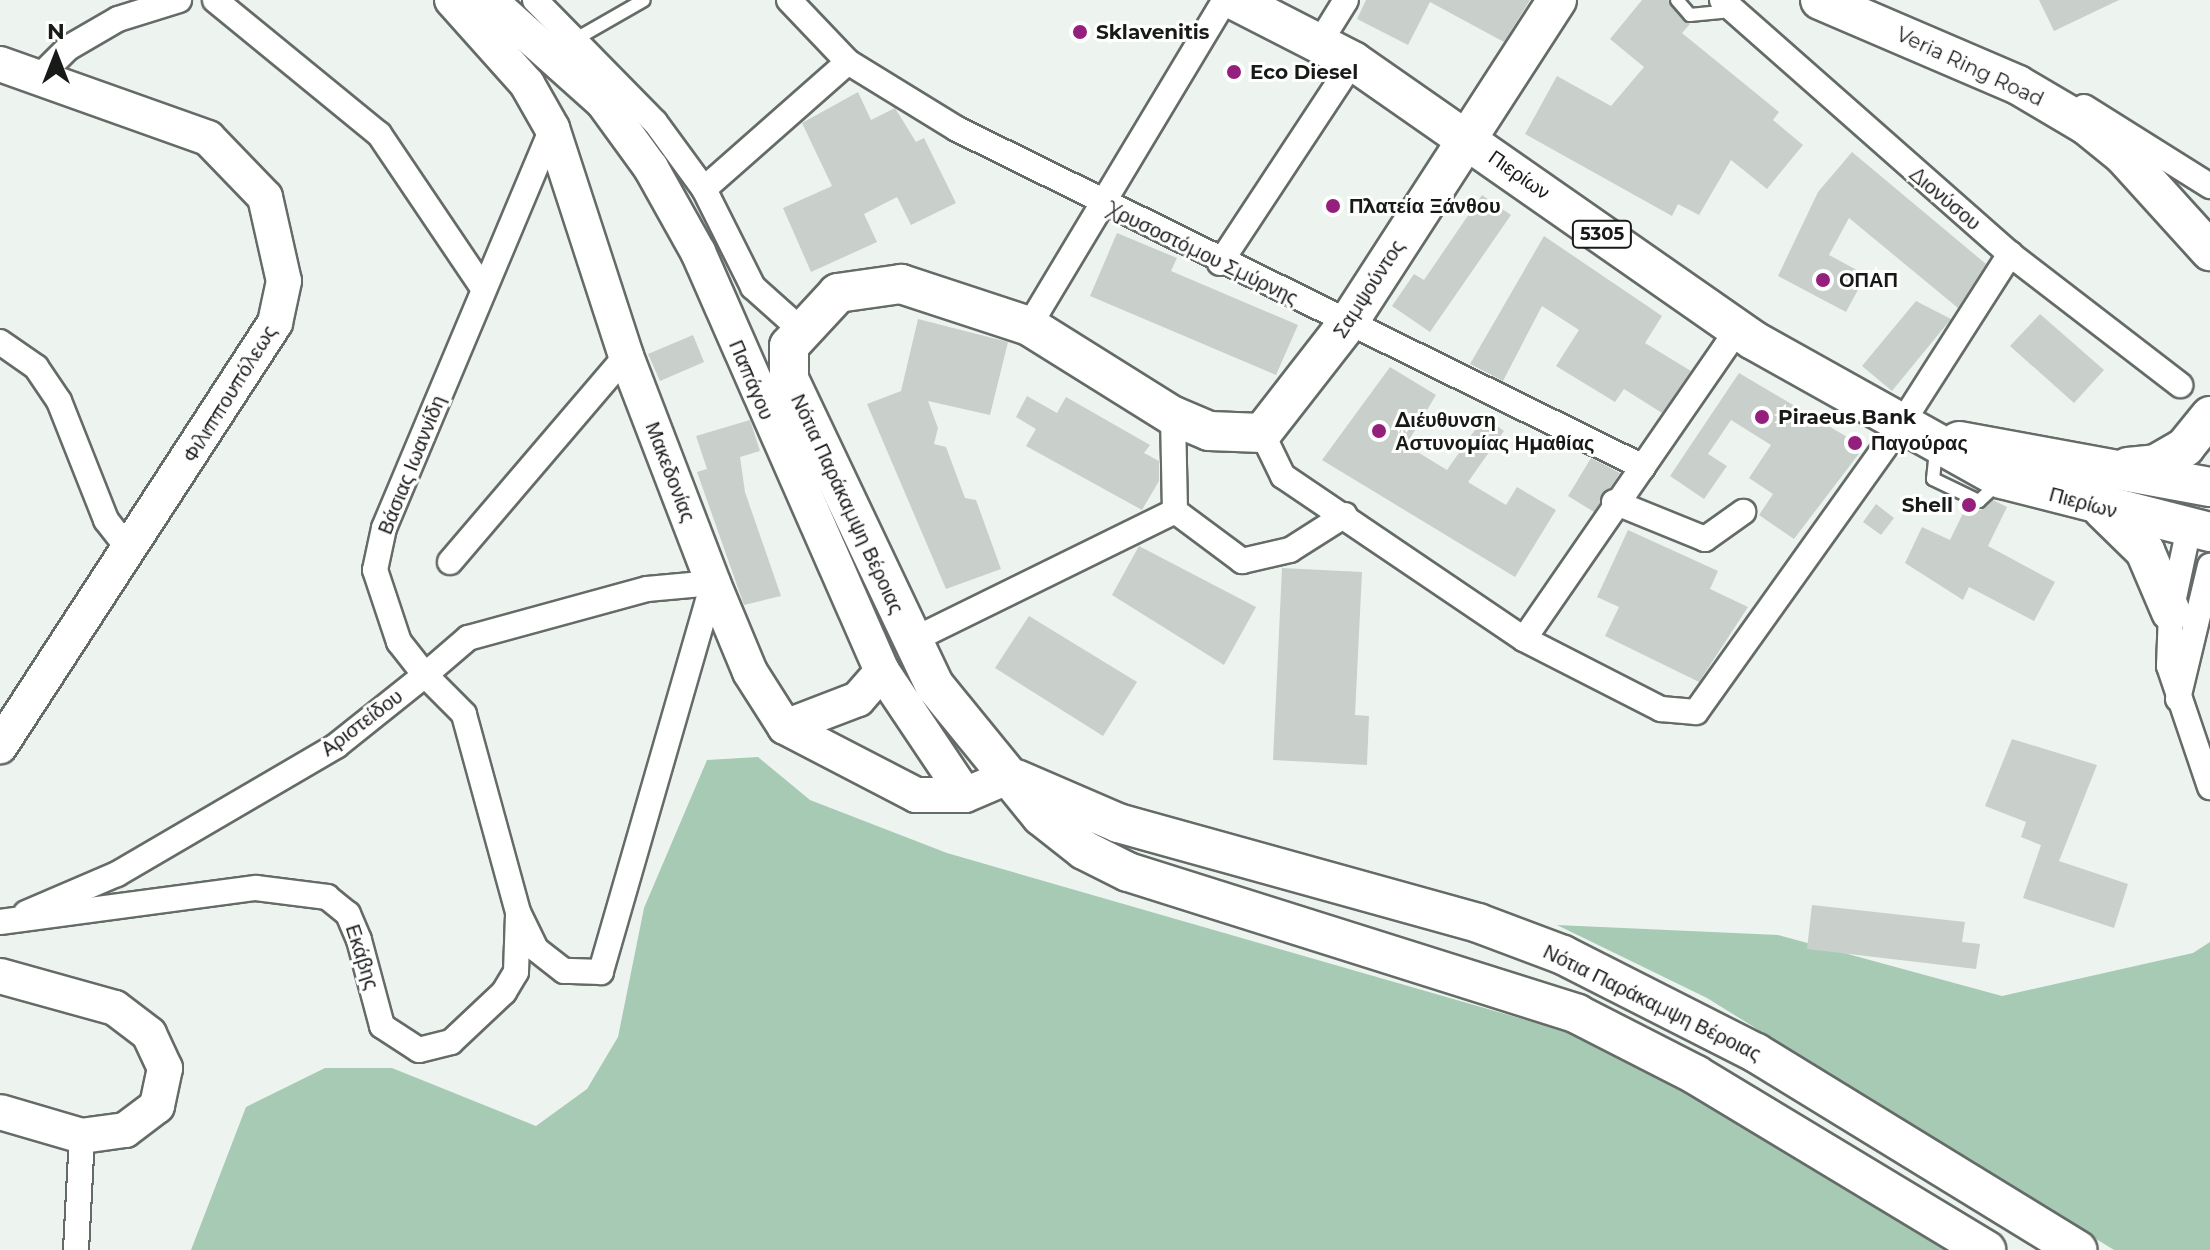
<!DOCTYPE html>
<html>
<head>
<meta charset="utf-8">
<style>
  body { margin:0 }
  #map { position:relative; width:2210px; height:1250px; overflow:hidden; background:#edf4f0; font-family:Montserrat,sans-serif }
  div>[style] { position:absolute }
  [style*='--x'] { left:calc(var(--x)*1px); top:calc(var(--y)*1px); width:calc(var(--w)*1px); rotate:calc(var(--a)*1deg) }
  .green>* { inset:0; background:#a6cab3 }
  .building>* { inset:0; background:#c9d0cb }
  .roads { filter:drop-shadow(2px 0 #656b67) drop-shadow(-2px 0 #656b67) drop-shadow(0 2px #656b67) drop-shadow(0 -2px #656b67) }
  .lane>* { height:12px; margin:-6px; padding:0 6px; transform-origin:6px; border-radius:6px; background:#fff }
  .street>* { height:24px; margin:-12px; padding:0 12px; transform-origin:12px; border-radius:12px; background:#fff }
  .secondary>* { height:34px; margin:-17px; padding:0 17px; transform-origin:17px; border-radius:17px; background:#fff }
  .primary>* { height:38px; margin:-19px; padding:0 19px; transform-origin:19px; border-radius:19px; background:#fff }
  .dots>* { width:22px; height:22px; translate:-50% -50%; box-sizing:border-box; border:4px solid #fff; border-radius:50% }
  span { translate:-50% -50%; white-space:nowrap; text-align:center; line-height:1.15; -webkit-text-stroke:6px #fff; paint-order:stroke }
  .shield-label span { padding:2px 6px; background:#fff; border:2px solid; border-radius:6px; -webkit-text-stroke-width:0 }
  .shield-label { font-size:18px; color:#181a18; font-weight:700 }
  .poi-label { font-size:20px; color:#181a18; font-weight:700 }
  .left { translate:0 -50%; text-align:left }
  .right { translate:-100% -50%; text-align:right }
  .street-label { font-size:20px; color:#181a18 }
  .north { position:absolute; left:16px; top:16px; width:80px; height:80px; -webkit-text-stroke:6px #fff; paint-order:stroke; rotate:0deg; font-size:22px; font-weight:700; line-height:32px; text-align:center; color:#181a18 }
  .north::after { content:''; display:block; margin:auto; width:28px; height:36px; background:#181a18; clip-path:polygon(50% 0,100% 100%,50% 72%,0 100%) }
</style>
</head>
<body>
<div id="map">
  <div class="green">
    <i style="clip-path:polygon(758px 757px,810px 800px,947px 853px,1599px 1041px,1952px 1250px,191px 1250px,246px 1107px,325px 1068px,392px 1068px,536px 1126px,587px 1089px,618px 1037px,644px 908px,707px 760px)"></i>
    <i style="clip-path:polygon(1557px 925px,1778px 935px,2002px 996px,2193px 953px,2210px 942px,2210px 1250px,2114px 1250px,1707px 998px)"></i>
  </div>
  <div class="building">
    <i style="clip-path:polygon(1366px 0,1530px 0,1504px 42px,1430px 2px,1408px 45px,1357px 19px)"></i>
    <i style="clip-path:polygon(1642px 0,1668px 0,1690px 24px,1682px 33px,1779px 112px,1773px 120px,1803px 145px,1767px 189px,1731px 160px,1699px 215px,1678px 204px,1672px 216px,1525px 134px,1557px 76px,1611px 106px,1644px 67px,1610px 39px)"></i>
    <i style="clip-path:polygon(2039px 0,2119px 0,2054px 31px)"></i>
    <i style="clip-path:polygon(858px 92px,871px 120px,895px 108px,916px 142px,924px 138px,956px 203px,911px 225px,897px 197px,864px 214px,877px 242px,811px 272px,783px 208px,832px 186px,802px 123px)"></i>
    <i style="clip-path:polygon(1852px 152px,1986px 264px,1958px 308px,1849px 218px,1829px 255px,1866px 275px,1846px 312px,1778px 276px,1818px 192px)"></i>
    <i style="clip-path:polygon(1482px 195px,1511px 215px,1430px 332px,1392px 306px,1414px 274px,1424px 280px)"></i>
    <i style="clip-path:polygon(1117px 233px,1177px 258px,1171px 271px,1298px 325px,1276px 375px,1090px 296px)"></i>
    <i style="clip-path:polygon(1544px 236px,1662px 316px,1645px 343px,1691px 371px,1662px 413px,1624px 389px,1615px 402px,1556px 366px,1579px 330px,1542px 306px,1503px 381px,1470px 364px)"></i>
    <i style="clip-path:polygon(1916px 301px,1951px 319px,1892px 391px,1862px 366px)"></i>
    <i style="clip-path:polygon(2040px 314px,2104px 370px,2074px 403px,2010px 346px)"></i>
    <i style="clip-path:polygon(918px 319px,1008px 342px,990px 415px,928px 401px,938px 428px,934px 444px,946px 447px,965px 498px,976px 500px,1001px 569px,946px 589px,867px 404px,901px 391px)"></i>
    <i style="clip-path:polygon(693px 335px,704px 362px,660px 381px,648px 354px)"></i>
    <i style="clip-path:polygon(1390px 367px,1436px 395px,1406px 445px,1447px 470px,1484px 417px,1504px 431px,1468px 482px,1506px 505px,1517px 487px,1556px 510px,1515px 577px,1322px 460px)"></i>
    <i style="clip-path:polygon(1739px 373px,1864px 447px,1794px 539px,1759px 515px,1773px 494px,1749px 478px,1771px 445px,1731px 420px,1708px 454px,1727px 466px,1704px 499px,1670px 476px)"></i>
    <i style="clip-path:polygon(1027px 396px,1057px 413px,1066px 397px,1150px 445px,1144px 453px,1159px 461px,1159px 481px,1142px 510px,1026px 446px,1036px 429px,1016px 417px)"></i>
    <i style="clip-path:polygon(750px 420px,760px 451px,740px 457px,745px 492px,781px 596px,744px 605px,697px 472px,707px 469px,696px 436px)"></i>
    <i style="clip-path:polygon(1591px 458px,1620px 473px,1594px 512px,1568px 496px)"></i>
    <i style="clip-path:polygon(1993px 500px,2007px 507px,1988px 546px,2055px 582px,2034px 621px,1969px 587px,1963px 600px,1905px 563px,1922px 527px,1950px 540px,1967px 505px,1981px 510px)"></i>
    <i style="clip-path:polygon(1876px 504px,1894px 518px,1881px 535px,1863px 522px)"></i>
    <i style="clip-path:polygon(1628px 530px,1718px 571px,1710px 589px,1748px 607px,1699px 682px,1605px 636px,1619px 607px,1597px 597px)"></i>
    <i style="clip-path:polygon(1139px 546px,1256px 607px,1224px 665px,1112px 595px)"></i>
    <i style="clip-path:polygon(1282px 568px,1362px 572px,1355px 715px,1369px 716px,1367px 765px,1273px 760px)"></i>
    <i style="clip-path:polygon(1029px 616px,1137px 682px,1103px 736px,995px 668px)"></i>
    <i style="clip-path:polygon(2012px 739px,2097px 765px,2059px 861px,2128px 884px,2114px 928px,2023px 898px,2041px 845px,2021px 837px,2026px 822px,1985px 806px)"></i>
    <i style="clip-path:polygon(1812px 905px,1965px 922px,1962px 942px,1980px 944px,1976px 969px,1807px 949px)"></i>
  </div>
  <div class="roads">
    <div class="lane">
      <i style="--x:1677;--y:0;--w:20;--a:49"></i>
      <i style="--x:1690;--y:15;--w:41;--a:-5.6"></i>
      <i style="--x:576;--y:39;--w:78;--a:-29.8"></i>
      <i style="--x:1935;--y:460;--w:19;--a:96"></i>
      <i style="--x:1933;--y:479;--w:51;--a:25.6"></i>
      <i style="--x:1979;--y:501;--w:19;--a:-43"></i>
    </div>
    <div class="street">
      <i style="--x:215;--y:0;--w:212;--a:39.3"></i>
      <i style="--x:379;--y:134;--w:186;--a:56"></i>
      <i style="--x:535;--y:0;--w:171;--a:45.5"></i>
      <i style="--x:655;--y:122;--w:83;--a:53.8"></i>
      <i style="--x:704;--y:189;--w:110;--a:63.4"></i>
      <i style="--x:753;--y:287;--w:63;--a:41.8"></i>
      <i style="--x:789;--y:0;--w:86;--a:46.4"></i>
      <i style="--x:848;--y:62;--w:128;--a:31.6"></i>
      <i style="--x:957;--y:129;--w:765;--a:26.23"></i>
      <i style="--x:1722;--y:0;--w:384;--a:41.4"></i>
      <i style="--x:2010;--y:254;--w:215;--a:37.6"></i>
      <i style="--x:1320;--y:42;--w:49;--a:-58.2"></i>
      <i style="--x:40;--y:76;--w:40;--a:-45"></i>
      <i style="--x:68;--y:48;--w:58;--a:-30.1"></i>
      <i style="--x:118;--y:19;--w:64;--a:-17.3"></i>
      <i style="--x:2084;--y:107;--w:149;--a:32.1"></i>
      <i style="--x:704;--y:189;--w:192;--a:-41.4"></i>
      <i style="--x:1220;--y:263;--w:242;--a:-56.6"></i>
      <i style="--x:1029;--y:326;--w:380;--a:-59"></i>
      <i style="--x:0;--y:342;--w:44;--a:34.8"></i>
      <i style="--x:36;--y:367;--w:41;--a:55.9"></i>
      <i style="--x:59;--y:401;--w:128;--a:68.4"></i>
      <i style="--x:106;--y:520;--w:41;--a:52"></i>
      <i style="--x:1173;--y:416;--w:95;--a:88.8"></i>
      <i style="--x:1262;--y:433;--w:48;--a:64"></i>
      <i style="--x:1283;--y:476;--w:291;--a:34.1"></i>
      <i style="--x:1524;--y:639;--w:154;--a:27.1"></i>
      <i style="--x:1661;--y:709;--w:35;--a:5"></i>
      <i style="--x:1696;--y:712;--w:355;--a:-54.5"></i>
      <i style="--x:1902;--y:423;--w:201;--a:-57.4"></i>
      <i style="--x:1614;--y:502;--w:98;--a:22.1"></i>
      <i style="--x:1705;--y:539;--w:47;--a:-35.4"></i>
      <i style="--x:1175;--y:511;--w:84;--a:36.7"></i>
      <i style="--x:1242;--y:561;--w:49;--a:-12.9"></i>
      <i style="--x:1290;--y:550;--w:65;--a:-32.5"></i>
      <i style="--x:2189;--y:528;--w:86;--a:102.1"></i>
      <i style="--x:2171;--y:612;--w:54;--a:92.1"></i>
      <i style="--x:2169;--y:666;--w:128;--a:71.3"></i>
      <i style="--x:450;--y:562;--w:271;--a:-49.5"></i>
      <i style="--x:1524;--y:639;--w:375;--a:-55.4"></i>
      <i style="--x:911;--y:641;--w:294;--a:-26.2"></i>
      <i style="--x:2178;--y:699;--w:137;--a:-76.5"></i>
      <i style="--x:26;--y:913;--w:99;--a:-23.2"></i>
      <i style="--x:117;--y:874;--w:254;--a:-30.3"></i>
      <i style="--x:336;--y:746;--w:114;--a:-38.6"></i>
      <i style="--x:425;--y:675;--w:57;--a:-40.7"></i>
      <i style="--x:468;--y:638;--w:186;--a:-15.3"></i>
      <i style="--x:647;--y:589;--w:66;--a:-5.2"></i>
      <i style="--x:713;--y:583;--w:405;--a:106.1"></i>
      <i style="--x:601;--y:972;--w:37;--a:-178"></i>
      <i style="--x:564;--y:971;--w:36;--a:-142"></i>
      <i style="--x:536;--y:949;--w:41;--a:-115.9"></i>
      <i style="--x:518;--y:912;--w:205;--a:-105.3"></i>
      <i style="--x:464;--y:714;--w:55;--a:-135"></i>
      <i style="--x:425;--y:675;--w:42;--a:-128.2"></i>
      <i style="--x:399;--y:642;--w:76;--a:-108.4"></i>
      <i style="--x:375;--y:570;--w:43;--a:-77.9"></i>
      <i style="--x:384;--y:528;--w:434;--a:-67.2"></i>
      <i style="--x:0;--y:922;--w:258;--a:-7.6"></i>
      <i style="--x:256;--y:888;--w:72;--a:7.2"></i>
      <i style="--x:327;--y:897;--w:27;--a:39"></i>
      <i style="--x:348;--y:914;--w:28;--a:67"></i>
      <i style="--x:359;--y:940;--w:89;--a:75"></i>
      <i style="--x:382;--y:1026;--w:44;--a:33"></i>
      <i style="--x:419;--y:1050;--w:33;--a:-14"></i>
      <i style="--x:451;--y:1042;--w:73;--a:-43.3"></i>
      <i style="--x:504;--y:992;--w:23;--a:-59"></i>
      <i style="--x:516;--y:972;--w:57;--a:-88"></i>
      <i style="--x:76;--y:1250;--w:114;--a:-87"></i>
    </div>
    <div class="secondary">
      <i style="--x:452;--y:0;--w:113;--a:48.2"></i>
      <i style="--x:527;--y:84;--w:51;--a:60.4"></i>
      <i style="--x:552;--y:128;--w:240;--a:72"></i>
      <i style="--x:626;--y:356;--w:243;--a:69"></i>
      <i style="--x:713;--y:583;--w:96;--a:67.4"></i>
      <i style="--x:750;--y:672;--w:65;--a:57.5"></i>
      <i style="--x:785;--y:727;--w:148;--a:27.4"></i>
      <i style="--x:916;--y:795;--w:49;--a:0"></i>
      <i style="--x:965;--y:795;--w:49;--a:-22.9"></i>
      <i style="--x:489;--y:0;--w:153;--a:41.8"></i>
      <i style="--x:603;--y:102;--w:82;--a:54"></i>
      <i style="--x:651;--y:168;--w:96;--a:60.8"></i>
      <i style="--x:698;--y:252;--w:458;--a:66.3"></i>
      <i style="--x:882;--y:671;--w:149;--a:56.2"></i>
      <i style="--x:0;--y:64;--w:221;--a:19.6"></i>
      <i style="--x:208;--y:138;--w:82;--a:46"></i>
      <i style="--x:265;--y:197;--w:86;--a:77.3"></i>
      <i style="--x:284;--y:281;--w:43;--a:102.1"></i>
      <i style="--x:275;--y:323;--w:505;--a:123.03"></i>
      <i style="--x:785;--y:727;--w:78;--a:-21"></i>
      <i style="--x:858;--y:699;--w:37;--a:-49"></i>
      <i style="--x:0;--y:976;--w:119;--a:15.5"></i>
      <i style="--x:115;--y:1008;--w:43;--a:37.4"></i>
      <i style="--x:149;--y:1034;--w:38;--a:65"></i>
      <i style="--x:165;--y:1068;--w:39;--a:102"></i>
      <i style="--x:157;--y:1106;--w:40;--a:143"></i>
      <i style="--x:125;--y:1130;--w:43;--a:172.1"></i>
      <i style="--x:82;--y:1136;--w:85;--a:-163.7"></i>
    </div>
    <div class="primary">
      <i style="--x:1234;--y:0;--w:134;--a:27.1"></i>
      <i style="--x:1353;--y:61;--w:488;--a:34.9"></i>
      <i style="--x:1753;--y:340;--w:285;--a:29.2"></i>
      <i style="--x:2002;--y:479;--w:215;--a:14.3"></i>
      <i style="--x:1557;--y:0;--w:386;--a:122.9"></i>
      <i style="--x:1347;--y:324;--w:138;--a:127.9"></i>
      <i style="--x:1262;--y:433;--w:53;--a:-177.8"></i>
      <i style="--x:1209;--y:431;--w:39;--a:-157"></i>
      <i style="--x:1173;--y:416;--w:170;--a:-148"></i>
      <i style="--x:1029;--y:326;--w:135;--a:-161.8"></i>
      <i style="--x:901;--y:284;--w:64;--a:171.9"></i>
      <i style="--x:838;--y:293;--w:72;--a:132.8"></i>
      <i style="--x:789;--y:346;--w:33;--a:90"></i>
      <i style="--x:789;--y:379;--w:340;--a:64.6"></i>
      <i style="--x:935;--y:686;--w:168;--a:50.8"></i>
      <i style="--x:1041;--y:816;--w:55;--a:38.3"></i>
      <i style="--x:1084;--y:850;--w:49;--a:26.6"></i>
      <i style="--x:1128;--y:872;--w:471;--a:17.5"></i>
      <i style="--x:1577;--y:1014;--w:134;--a:27.1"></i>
      <i style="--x:1696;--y:1075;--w:339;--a:31.1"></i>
      <i style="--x:1820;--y:0;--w:215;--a:23.2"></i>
      <i style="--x:2018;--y:85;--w:79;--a:30.5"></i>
      <i style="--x:2086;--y:125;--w:48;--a:39"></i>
      <i style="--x:2123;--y:155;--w:130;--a:47.8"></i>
      <i style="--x:1959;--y:441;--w:255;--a:10.4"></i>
      <i style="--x:2128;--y:467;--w:28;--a:-6"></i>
      <i style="--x:2156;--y:464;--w:34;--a:-30"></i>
      <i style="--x:2185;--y:447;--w:40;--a:-51"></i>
      <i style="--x:2103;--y:510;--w:59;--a:44.3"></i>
      <i style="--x:2145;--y:551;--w:66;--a:66.9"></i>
      <i style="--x:1016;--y:779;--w:111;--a:23.3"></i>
      <i style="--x:1118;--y:823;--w:374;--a:15.5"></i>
      <i style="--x:1478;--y:923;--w:91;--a:20.6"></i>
      <i style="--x:1563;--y:955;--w:216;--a:26.9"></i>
      <i style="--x:1756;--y:1053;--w:377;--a:31.5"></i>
    </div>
  </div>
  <div class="dots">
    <i style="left:1080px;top:32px;background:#941f7d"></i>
    <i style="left:1234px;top:72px;background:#941f7d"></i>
    <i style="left:1333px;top:206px;background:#941f7d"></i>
    <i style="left:1823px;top:280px;background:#941f7d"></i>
    <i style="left:1762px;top:417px;background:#941f7d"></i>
    <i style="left:1379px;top:431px;background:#941f7d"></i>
    <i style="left:1855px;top:443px;background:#941f7d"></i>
    <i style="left:1969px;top:505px;background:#941f7d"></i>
  </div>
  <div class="shield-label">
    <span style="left:1602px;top:234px">5305</span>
  </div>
  <div class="poi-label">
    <span class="left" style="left:1096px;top:32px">Sklavenitis</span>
    <span class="left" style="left:1250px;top:72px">Eco Diesel</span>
    <span class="left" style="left:1349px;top:206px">Πλατεία Ξάνθου</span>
    <span class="left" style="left:1839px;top:280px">ΟΠΑΠ</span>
    <span class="left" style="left:1778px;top:417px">Piraeus Bank</span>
    <span class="left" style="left:1395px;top:432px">Διέυθυνση<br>Αστυνομίας Ημαθίας</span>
    <span class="left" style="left:1871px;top:443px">Παγούρας</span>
    <span class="right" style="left:1953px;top:505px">Shell</span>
  </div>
  <div class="street-label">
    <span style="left:1970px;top:67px;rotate:25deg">Veria Ring Road</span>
    <span style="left:1519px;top:175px;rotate:35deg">Πιερίων</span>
    <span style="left:1945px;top:199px;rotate:40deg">Διονύσου</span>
    <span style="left:1203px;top:254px;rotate:26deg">Χρυσοστόμου Σμύρνης</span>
    <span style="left:1369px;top:289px;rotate:-57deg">Σαμψούντος</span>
    <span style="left:751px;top:380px;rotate:67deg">Παπάγου</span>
    <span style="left:230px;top:394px;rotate:-58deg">Φιλιππουπόλεως</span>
    <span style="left:412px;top:465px;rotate:-68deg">Βάσιας Ιωαννίδη</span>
    <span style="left:670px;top:472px;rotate:69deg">Μακεδονίας</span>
    <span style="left:2083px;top:503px;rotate:15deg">Πιερίων</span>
    <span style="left:847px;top:504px;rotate:65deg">Νότια Παράκαμψη Βέροιας</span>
    <span style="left:362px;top:723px;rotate:-37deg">Αριστείδου</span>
    <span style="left:362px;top:957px;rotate:72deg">Εκάβης</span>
    <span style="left:1652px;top:1003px;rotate:26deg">Νότια Παράκαμψη Βέροιας</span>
  </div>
  <div class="north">N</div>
</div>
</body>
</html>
